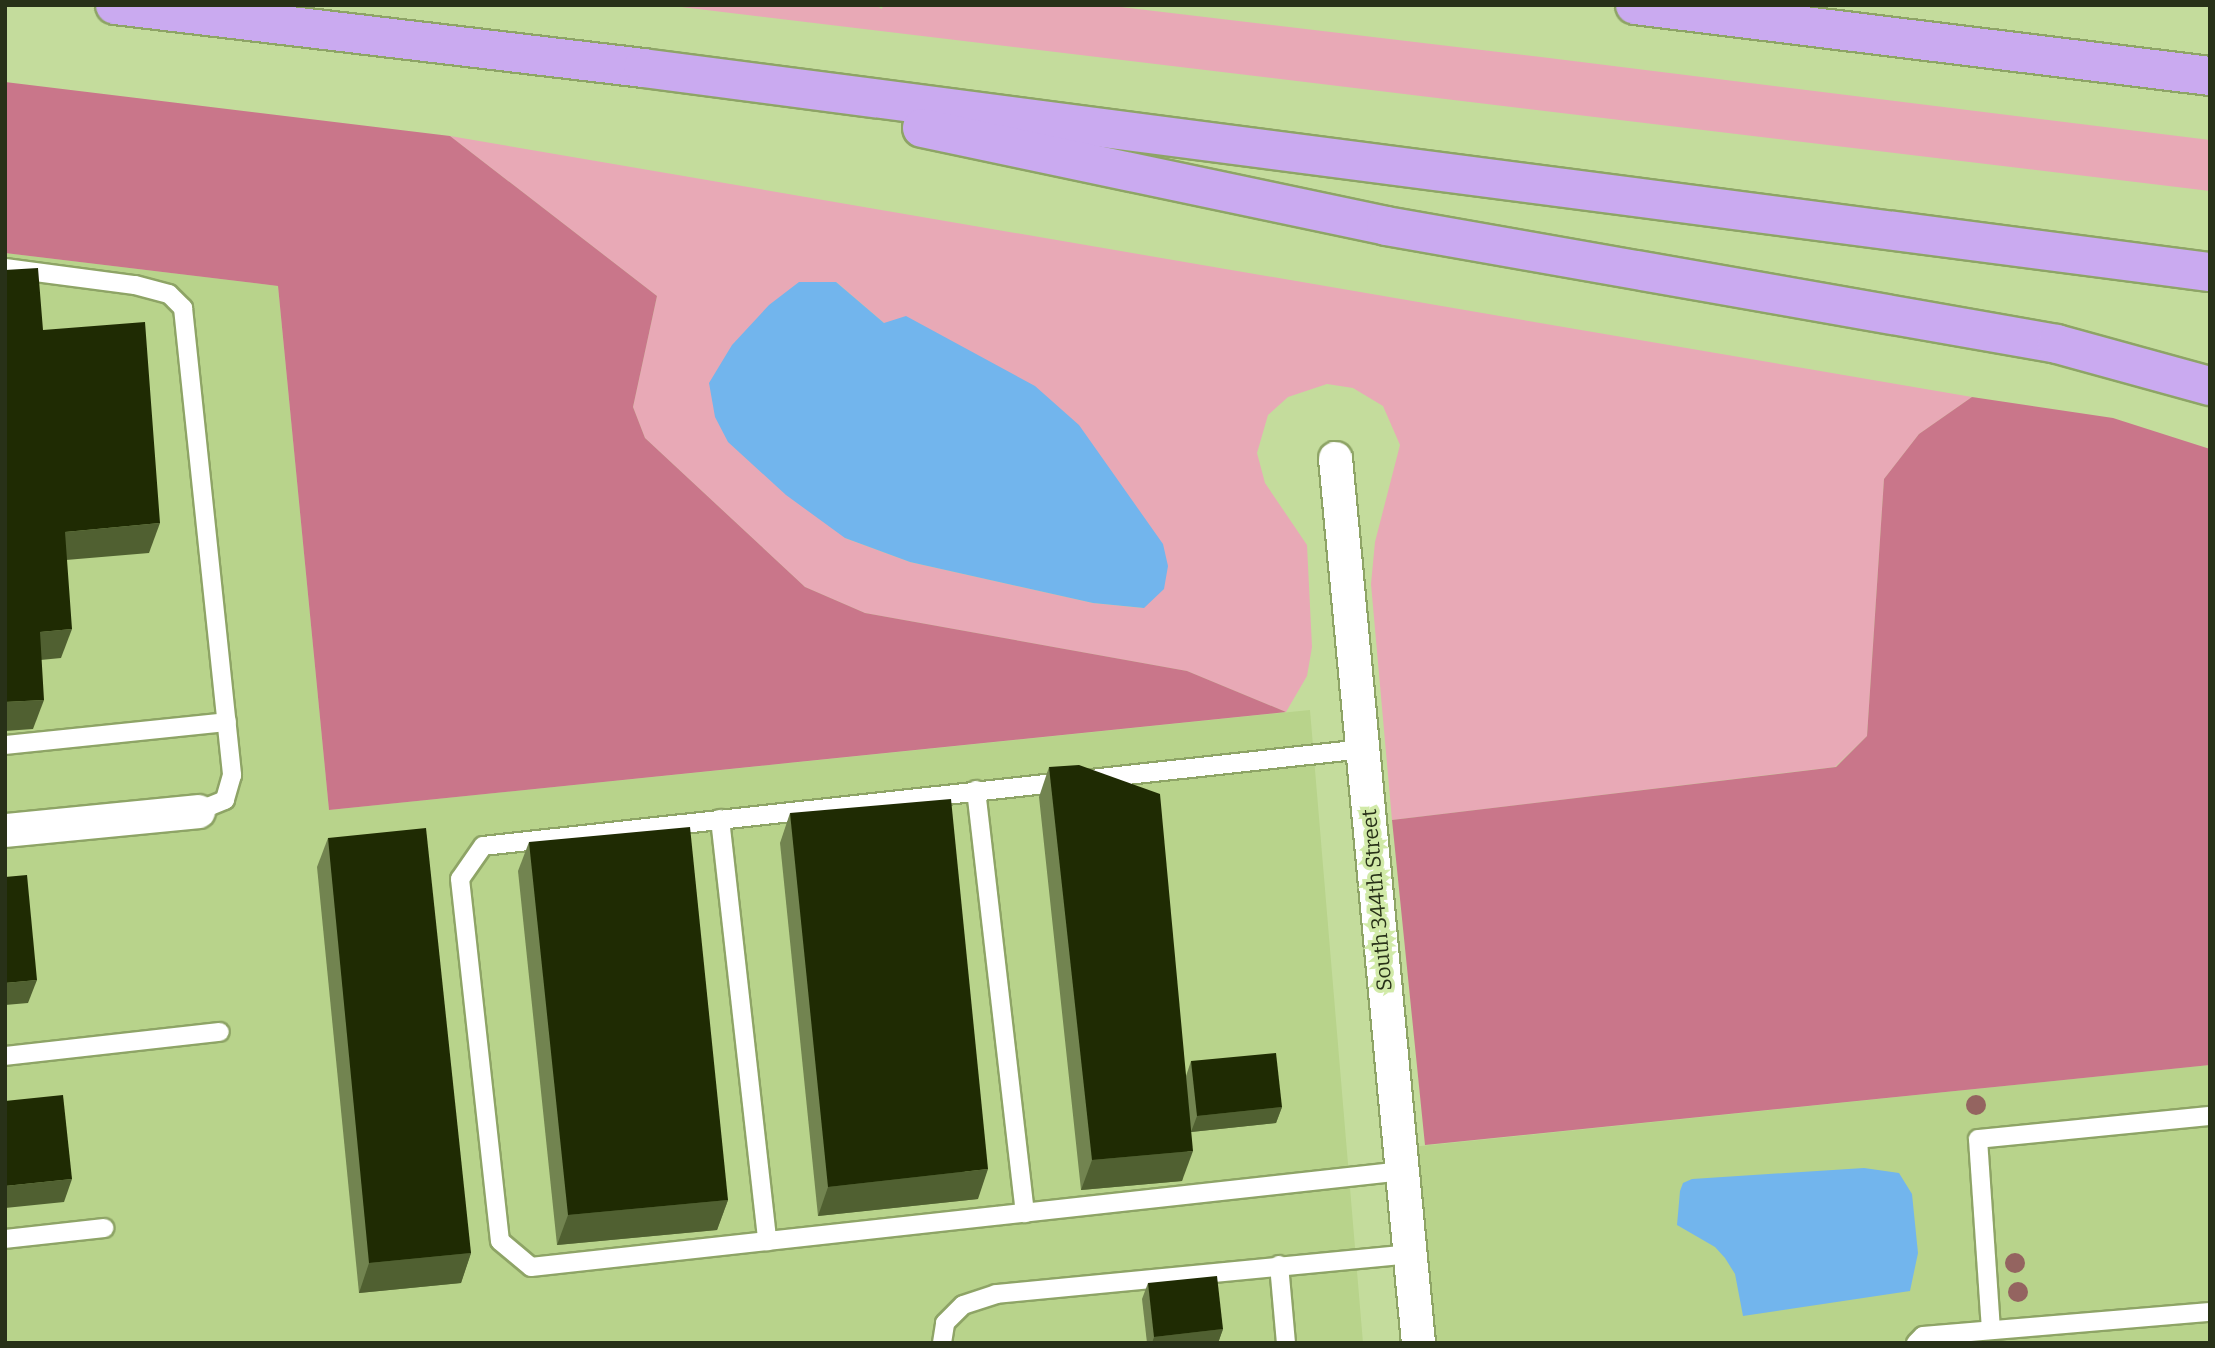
<!DOCTYPE html>
<html>
<head>
<meta charset="utf-8">
<style>
  body { margin:0 }
  #map { position:relative; width:2215px; height:1348px; overflow:hidden; background:#c4dc9c; font-family:Bitter,serif }
  div>[style] { position:absolute }
  [style*='--x'] { left:calc(var(--x)*1px); top:calc(var(--y)*1px); width:calc(var(--w)*1px); rotate:calc(var(--a)*1deg) }
  .built>* { inset:0; background:#b8d38b }
  .green>* { inset:0; background:#e8a9b6 }
  .forest>* { inset:0; background:#c9768a }
  .water>* { inset:0; background:#72b5ed }
  .roads { filter:drop-shadow(2px 0 #8ea466) drop-shadow(-2px 0 #8ea466) drop-shadow(0 2px #8ea466) drop-shadow(0 -2px #8ea466) }
  .lane>* { height:18px; margin:-9px; padding:0 9px; transform-origin:9px; border-radius:9px; background:#fff }
  .street>* { height:33px; margin:-16.5px; padding:0 16.5px; transform-origin:16.5px; border-radius:16.5px; background:#fff }
  .highway>* { height:38px; margin:-19px; padding:0 19px; transform-origin:19px; border-radius:19px; background:#caaaf0 }
  .trees>* { width:20px; height:20px; margin:-10px; border-radius:50%; background:#946460 }
  .wall>* { inset:0; background:#728450 }
  .shaded-wall>* { inset:0; background:#506031 }
  .building>* { inset:0; background:#1f2b03 }
  span { translate:-50% -50%; white-space:nowrap; text-align:center; line-height:1.15; -webkit-text-stroke:7px #d1eaa8; paint-order:stroke }
  .street-label { font-size:21px; color:#283118 }
  .frame { position:absolute; inset:0; border:7px solid #283118; pointer-events:none }
</style>
</head>
<body>
<div id="map">
  <div class="built">
    <i style="clip-path:polygon(5px 253px,278px 286px,329px 810px,1310px 710px,1363px 1343px,5px 1343px)"></i>
    <i style="clip-path:polygon(2210px 1065px,2210px 1343px,1418px 1343px,1401px 1148px)"></i>
  </div>
  <div class="green">
    <i style="clip-path:polygon(665px 5px,875px 5px,882px 9px,883px 5px,1104px 5px,1541px 57px,2210px 140px,2210px 191px)"></i>
    <i style="clip-path:polygon(evenodd,450px 136px,1972px 397px,1919px 434px,1884px 479px,1867px 736px,1835px 767px,1392px 820px,1371px 584px,1375px 542px,1400px 445px,1383px 406px,1353px 388px,1327px 384px,1288px 397px,1268px 415px,1257px 453px,1265px 483px,1307px 545px,1312px 647px,1307px 676px,1286px 712px,1187px 671px,865px 613px,805px 587px,645px 438px,633px 407px,657px 296px,450px 136px,836px 282px,884px 323px,1143px 608px,1093px 603px,910px 562px,845px 538px,836px 282px)"></i>
  </div>
  <div class="forest">
    <i style="clip-path:polygon(5px 82px,450px 136px,657px 296px,633px 407px,645px 438px,805px 587px,865px 613px,1187px 671px,1286px 712px,329px 810px,278px 286px,5px 253px)"></i>
    <i style="clip-path:polygon(1972px 397px,2113px 418px,2210px 449px,2210px 1065px,1425px 1145px,1392px 820px,1836px 767px,1867px 736px,1884px 479px,1919px 434px)"></i>
  </div>
  <div class="water">
    <i style="clip-path:polygon(799px 282px,836px 282px,884px 323px,906px 316px,1035px 386px,1079px 425px,1163px 544px,1168px 566px,1164px 589px,1144px 608px,1093px 603px,910px 562px,845px 538px,786px 495px,728px 442px,715px 417px,709px 383px,732px 345px,769px 305px)"></i>
    <i style="clip-path:polygon(1864px 1168px,1899px 1173px,1912px 1194px,1918px 1253px,1910px 1291px,1743px 1316px,1735px 1274px,1725px 1258px,1715px 1247px,1677px 1225px,1680px 1191px,1683px 1183px,1692px 1179px)"></i>
  </div>
  <div class="roads">
    <div class="lane">
      <i style="--x:5;--y:268;--w:131;--a:7.5"></i>
      <i style="--x:135;--y:285;--w:35;--a:15"></i>
      <i style="--x:169;--y:294;--w:20;--a:45"></i>
      <i style="--x:183;--y:308;--w:470;--a:84"></i>
      <i style="--x:232;--y:775;--w:26;--a:106"></i>
      <i style="--x:225;--y:800;--w:29;--a:158"></i>
      <i style="--x:5;--y:745;--w:223;--a:-5.9"></i>
      <i style="--x:1363;--y:749;--w:885;--a:173.71"></i>
      <i style="--x:483;--y:846;--w:40;--a:124.9"></i>
      <i style="--x:460;--y:879;--w:364;--a:83.7"></i>
      <i style="--x:500;--y:1241;--w:40;--a:40"></i>
      <i style="--x:531;--y:1267;--w:877;--a:-6.28"></i>
      <i style="--x:976;--y:790;--w:426;--a:83.4"></i>
      <i style="--x:720;--y:819;--w:425;--a:83.6"></i>
      <i style="--x:5;--y:1056;--w:216;--a:-6.4"></i>
      <i style="--x:5;--y:1239;--w:100;--a:-6.3"></i>
      <i style="--x:1279;--y:1265;--w:78;--a:84.9"></i>
      <i style="--x:1991;--y:1330;--w:191;--a:-93.9"></i>
      <i style="--x:1978;--y:1139;--w:233;--a:-5.7"></i>
      <i style="--x:942;--y:1343;--w:20;--a:-81"></i>
      <i style="--x:945;--y:1323;--w:25;--a:-45"></i>
      <i style="--x:963;--y:1305;--w:35;--a:-18"></i>
      <i style="--x:996;--y:1294;--w:416;--a:-5.5"></i>
      <i style="--x:1916;--y:1343;--w:10;--a:-45"></i>
      <i style="--x:1923;--y:1336;--w:288;--a:-4.8"></i>
    </div>
    <div class="street">
      <i style="--x:1335;--y:458;--w:889;--a:84.64"></i>
      <i style="--x:5;--y:830;--w:194;--a:-5.6"></i>
    </div>
    <div class="highway">
      <i style="--x:115;--y:5;--w:532;--a:6.8"></i>
      <i style="--x:643;--y:68;--w:1580;--a:7.42"></i>
      <i style="--x:1635;--y:5;--w:579;--a:7.04"></i>
      <i style="--x:922;--y:128;--w:474;--a:11.9"></i>
      <i style="--x:1386;--y:226;--w:681;--a:9.97"></i>
      <i style="--x:2057;--y:344;--w:159;--a:15.4"></i>
    </div>
  </div>
  <div class="trees">
    <i style="left:1976px;top:1105px"></i>
    <i style="left:2015px;top:1263px"></i>
    <i style="left:2018px;top:1292px"></i>
  </div>
  <div class="wall">
    <i style="clip-path:polygon(1049px 767px,1186px 1076px,1191px 1061px,1282px 1107px,1276px 1123px,1191px 1132px,1182px 1181px,1081px 1190px,1039px 797px)"></i>
    <i style="clip-path:polygon(790px 813px,978px 1199px,818px 1216px,780px 843px)"></i>
    <i style="clip-path:polygon(328px 838px,471px 1253px,461px 1283px,359px 1293px,317px 867px)"></i>
    <i style="clip-path:polygon(529px 842px,728px 1200px,717px 1230px,557px 1245px,518px 871px)"></i>
    <i style="clip-path:polygon(1148px 1283px,1223px 1329px,1218px 1343px,1147px 1343px,1142px 1299px)"></i>
  </div>
  <div class="shaded-wall">
    <i style="clip-path:polygon(160px 523px,149px 553px,54px 561px,65px 532px)"></i>
    <i style="clip-path:polygon(72px 629px,61px 658px,30px 661px,40px 632px)"></i>
    <i style="clip-path:polygon(44px 700px,33px 729px,5px 731px,5px 702px)"></i>
    <i style="clip-path:polygon(37px 980px,28px 1003px,5px 1005px,5px 983px)"></i>
    <i style="clip-path:polygon(1282px 1107px,1276px 1123px,1191px 1132px,1197px 1116px)"></i>
    <i style="clip-path:polygon(1193px 1151px,1182px 1181px,1081px 1190px,1092px 1160px)"></i>
    <i style="clip-path:polygon(988px 1169px,978px 1199px,818px 1216px,828px 1187px)"></i>
    <i style="clip-path:polygon(72px 1179px,64px 1202px,5px 1208px,5px 1186px)"></i>
    <i style="clip-path:polygon(728px 1200px,717px 1230px,557px 1245px,568px 1215px)"></i>
    <i style="clip-path:polygon(471px 1253px,461px 1283px,359px 1293px,369px 1263px)"></i>
    <i style="clip-path:polygon(1223px 1329px,1218px 1343px,1152px 1343px,1154px 1337px)"></i>
  </div>
  <div class="building">
    <i style="clip-path:polygon(38px 268px,43px 330px,145px 322px,160px 523px,65px 532px,72px 629px,40px 632px,44px 700px,5px 702px,5px 270px)"></i>
    <i style="clip-path:polygon(1079px 765px,1160px 794px,1193px 1151px,1092px 1160px,1049px 767px)"></i>
    <i style="clip-path:polygon(951px 799px,988px 1169px,828px 1187px,790px 813px)"></i>
    <i style="clip-path:polygon(690px 827px,728px 1200px,568px 1215px,529px 842px)"></i>
    <i style="clip-path:polygon(426px 828px,471px 1253px,369px 1263px,328px 838px)"></i>
    <i style="clip-path:polygon(27px 875px,37px 980px,5px 983px,5px 877px)"></i>
    <i style="clip-path:polygon(1276px 1053px,1282px 1107px,1197px 1116px,1191px 1061px)"></i>
    <i style="clip-path:polygon(63px 1095px,72px 1179px,5px 1186px,5px 1101px)"></i>
    <i style="clip-path:polygon(1217px 1276px,1223px 1329px,1154px 1337px,1148px 1283px)"></i>
  </div>
  <div class="street-label">
    <span style="left:1377px;top:900px;rotate:-95deg">South 344th Street</span>
  </div>
  <div class="frame"></div>
</div>
</body>
</html>
